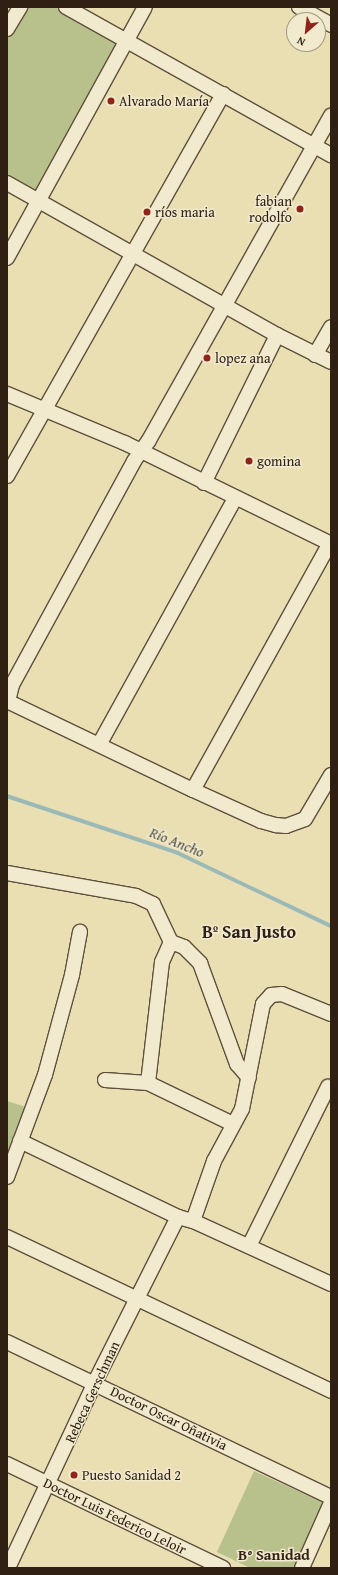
<!DOCTYPE html>
<html>
<head>
<meta charset="utf-8">
<style>
  body { margin:0 }
  #map { position:relative; width:338px; height:1575px; overflow:hidden; background:#eadfb3; font-family:"Gentium Book Plus",serif }
  div>[style] { position:absolute }
  [style*='--x'] { left:calc(var(--x)*1px); top:calc(var(--y)*1px); width:calc(var(--w)*1px); rotate:calc(var(--a)*1deg) }
  .green>* { inset:0; background:#b8c18b }
  .stream>* { height:3.5px; margin:-1.75px; padding:0 1.75px; transform-origin:1.75px; border-radius:1.75px; background:#9bbab7 }
  .roads { filter:drop-shadow(1px 0 #5e503c) drop-shadow(-1px 0 #5e503c) drop-shadow(0 1px #5e503c) drop-shadow(0 -1px #5e503c) }
  .minor>* { height:14px; margin:-7px; padding:0 7px; transform-origin:7px; border-radius:7px; background:#f1eace }
  .dots>* { width:11px; height:11px; translate:-50% -50%; box-sizing:border-box; border:2px solid #f1eace; border-radius:50% }
  span { translate:-50% -50%; white-space:nowrap; text-align:center; line-height:1.15; -webkit-text-stroke:3px #f1eace; paint-order:stroke }
  .poi-label { font-size:14px; color:#302014 }
  .left { translate:0 -50%; text-align:left }
  .right { translate:-100% -50%; text-align:right }
  .street-label { font-size:14px; color:#302014 }
  .water-label { font-size:15px; color:#504e45; font-style:italic }
  .neighbourhood-label { font-size:15px; color:#302014; font-weight:700 }
  .district-label { font-size:18px; color:#302014; font-weight:700 }
  .frame { position:absolute; inset:0; border:8px solid #302014; pointer-events:none }
  .north { position:absolute; left:286px; top:12px; width:40px; height:40px; box-sizing:border-box; background:#f1eace; border:1px solid #a49984; border-radius:50%; rotate:208deg; font-size:11px; font-weight:700; line-height:16px; text-align:center; color:#302014 }
  .north::after { content:''; display:block; margin:auto; width:14px; height:18px; background:#8f2418; clip-path:polygon(50% 0,100% 100%,50% 72%,0 100%) }
</style>
</head>
<body>
<div id="map">
  <div class="green">
    <i style="clip-path:polygon(20px 7px,66px 7px,126px 40px,38px 200px,7px 182px,7px 30px)"></i>
    <i style="clip-path:polygon(7px 1101px,32px 1109px,7px 1171px)"></i>
    <i style="clip-path:polygon(254px 1471px,324px 1503px,295px 1568px,250px 1568px,217px 1552px)"></i>
  </div>
  <div class="stream">
    <i style="--x:7;--y:796;--w:180;--a:18.4"></i>
    <i style="--x:178;--y:853;--w:170;--a:25.5"></i>
  </div>
  <div class="roads">
    <div class="minor">
      <i style="--x:66;--y:7;--w:304;--a:29.2"></i>
      <i style="--x:299;--y:7;--w:37;--a:29"></i>
      <i style="--x:7;--y:29;--w:26;--a:-59"></i>
      <i style="--x:7;--y:183;--w:310;--a:29.4"></i>
      <i style="--x:277;--y:335;--w:60;--a:26.6"></i>
      <i style="--x:7;--y:258;--w:286;--a:-61.2"></i>
      <i style="--x:315;--y:355;--w:32;--a:-60"></i>
      <i style="--x:7;--y:394;--w:128;--a:22.6"></i>
      <i style="--x:125;--y:443;--w:229;--a:26.1"></i>
      <i style="--x:7;--y:476;--w:439;--a:-60.5"></i>
      <i style="--x:204;--y:483;--w:165;--a:-63.7"></i>
      <i style="--x:7;--y:701;--w:206;--a:25.6"></i>
      <i style="--x:193;--y:790;--w:75;--a:24.5"></i>
      <i style="--x:261;--y:821;--w:16;--a:15"></i>
      <i style="--x:276;--y:825;--w:10;--a:6"></i>
      <i style="--x:286;--y:826;--w:20;--a:-20"></i>
      <i style="--x:305;--y:819;--w:51;--a:-59.4"></i>
      <i style="--x:8;--y:701;--w:16;--a:-76"></i>
      <i style="--x:12;--y:685;--w:255;--a:-61.4"></i>
      <i style="--x:134;--y:461;--w:26;--a:-54"></i>
      <i style="--x:149;--y:440;--w:372;--a:-60.7"></i>
      <i style="--x:100;--y:743;--w:280;--a:-61.1"></i>
      <i style="--x:193;--y:790;--w:282;--a:-61"></i>
      <i style="--x:7;--y:873;--w:131;--a:10.1"></i>
      <i style="--x:136;--y:896;--w:19;--a:25"></i>
      <i style="--x:153;--y:904;--w:42;--a:64.7"></i>
      <i style="--x:171;--y:942;--w:14;--a:21"></i>
      <i style="--x:184;--y:947;--w:23;--a:45"></i>
      <i style="--x:200;--y:963;--w:108;--a:69.9"></i>
      <i style="--x:237;--y:1064;--w:18;--a:49"></i>
      <i style="--x:105;--y:1080;--w:43;--a:4"></i>
      <i style="--x:148;--y:1083;--w:94;--a:25.8"></i>
      <i style="--x:148;--y:1083;--w:122;--a:-83.4"></i>
      <i style="--x:162;--y:962;--w:22;--a:-66"></i>
      <i style="--x:20;--y:1141;--w:175;--a:25.7"></i>
      <i style="--x:178;--y:1217;--w:16;--a:15"></i>
      <i style="--x:193;--y:1221;--w:152;--a:24.5"></i>
      <i style="--x:7;--y:1177;--w:109;--a:-69.6"></i>
      <i style="--x:45;--y:1075;--w:104;--a:-74.9"></i>
      <i style="--x:72;--y:975;--w:44;--a:-79.5"></i>
      <i style="--x:193;--y:1221;--w:64;--a:-70.7"></i>
      <i style="--x:214;--y:1161;--w:59;--a:-61.7"></i>
      <i style="--x:242;--y:1109;--w:107;--a:-78.7"></i>
      <i style="--x:263;--y:1004;--w:12;--a:-48"></i>
      <i style="--x:271;--y:995;--w:11;--a:-5"></i>
      <i style="--x:282;--y:994;--w:53;--a:22.2"></i>
      <i style="--x:7;--y:1237;--w:359;--a:25.4"></i>
      <i style="--x:249;--y:1246;--w:178;--a:-63.6"></i>
      <i style="--x:7;--y:1342;--w:359;--a:25.6"></i>
      <i style="--x:7;--y:1464;--w:240;--a:25.7"></i>
      <i style="--x:8;--y:1568;--w:205;--a:-64.9"></i>
      <i style="--x:95;--y:1382;--w:185;--a:-63.3"></i>
      <i style="--x:302;--y:1568;--w:71;--a:-66"></i>
    </div>
  </div>
  <div class="dots">
    <i style="left:111px;top:101px;background:#8f2418"></i>
    <i style="left:300px;top:209px;background:#8f2418"></i>
    <i style="left:147px;top:212px;background:#8f2418"></i>
    <i style="left:207px;top:358px;background:#8f2418"></i>
    <i style="left:249px;top:461px;background:#8f2418"></i>
    <i style="left:74px;top:1475px;background:#8f2418"></i>
  </div>
  <div class="poi-label">
    <span class="left" style="left:119px;top:101px">Alvarado María</span>
    <span class="right" style="left:292px;top:209px">fabian<br>rodolfo</span>
    <span class="left" style="left:155px;top:212px">ríos maria</span>
    <span class="left" style="left:215px;top:358px">lopez ana</span>
    <span class="left" style="left:257px;top:461px">gomina</span>
    <span class="left" style="left:82px;top:1475px">Puesto Sanidad 2</span>
  </div>
  <div class="street-label">
    <span style="left:92px;top:1392px;rotate:-65deg">Rebeca Gerschman</span>
    <span style="left:169px;top:1418px;rotate:26deg">Doctor Oscar Oñativia</span>
    <span style="left:115px;top:1516px;rotate:26deg">Doctor Luis Federico Leloir</span>
  </div>
  <div class="water-label">
    <span style="left:177px;top:842px;rotate:22deg">Río Ancho</span>
  </div>
  <div class="neighbourhood-label">
    <span style="left:274px;top:1555px">B° Sanidad</span>
  </div>
  <div class="district-label">
    <span style="left:249px;top:932px">Bº San Justo</span>
  </div>
  <div class="frame"></div>
  <div class="north">N</div>
</div>
</body>
</html>
